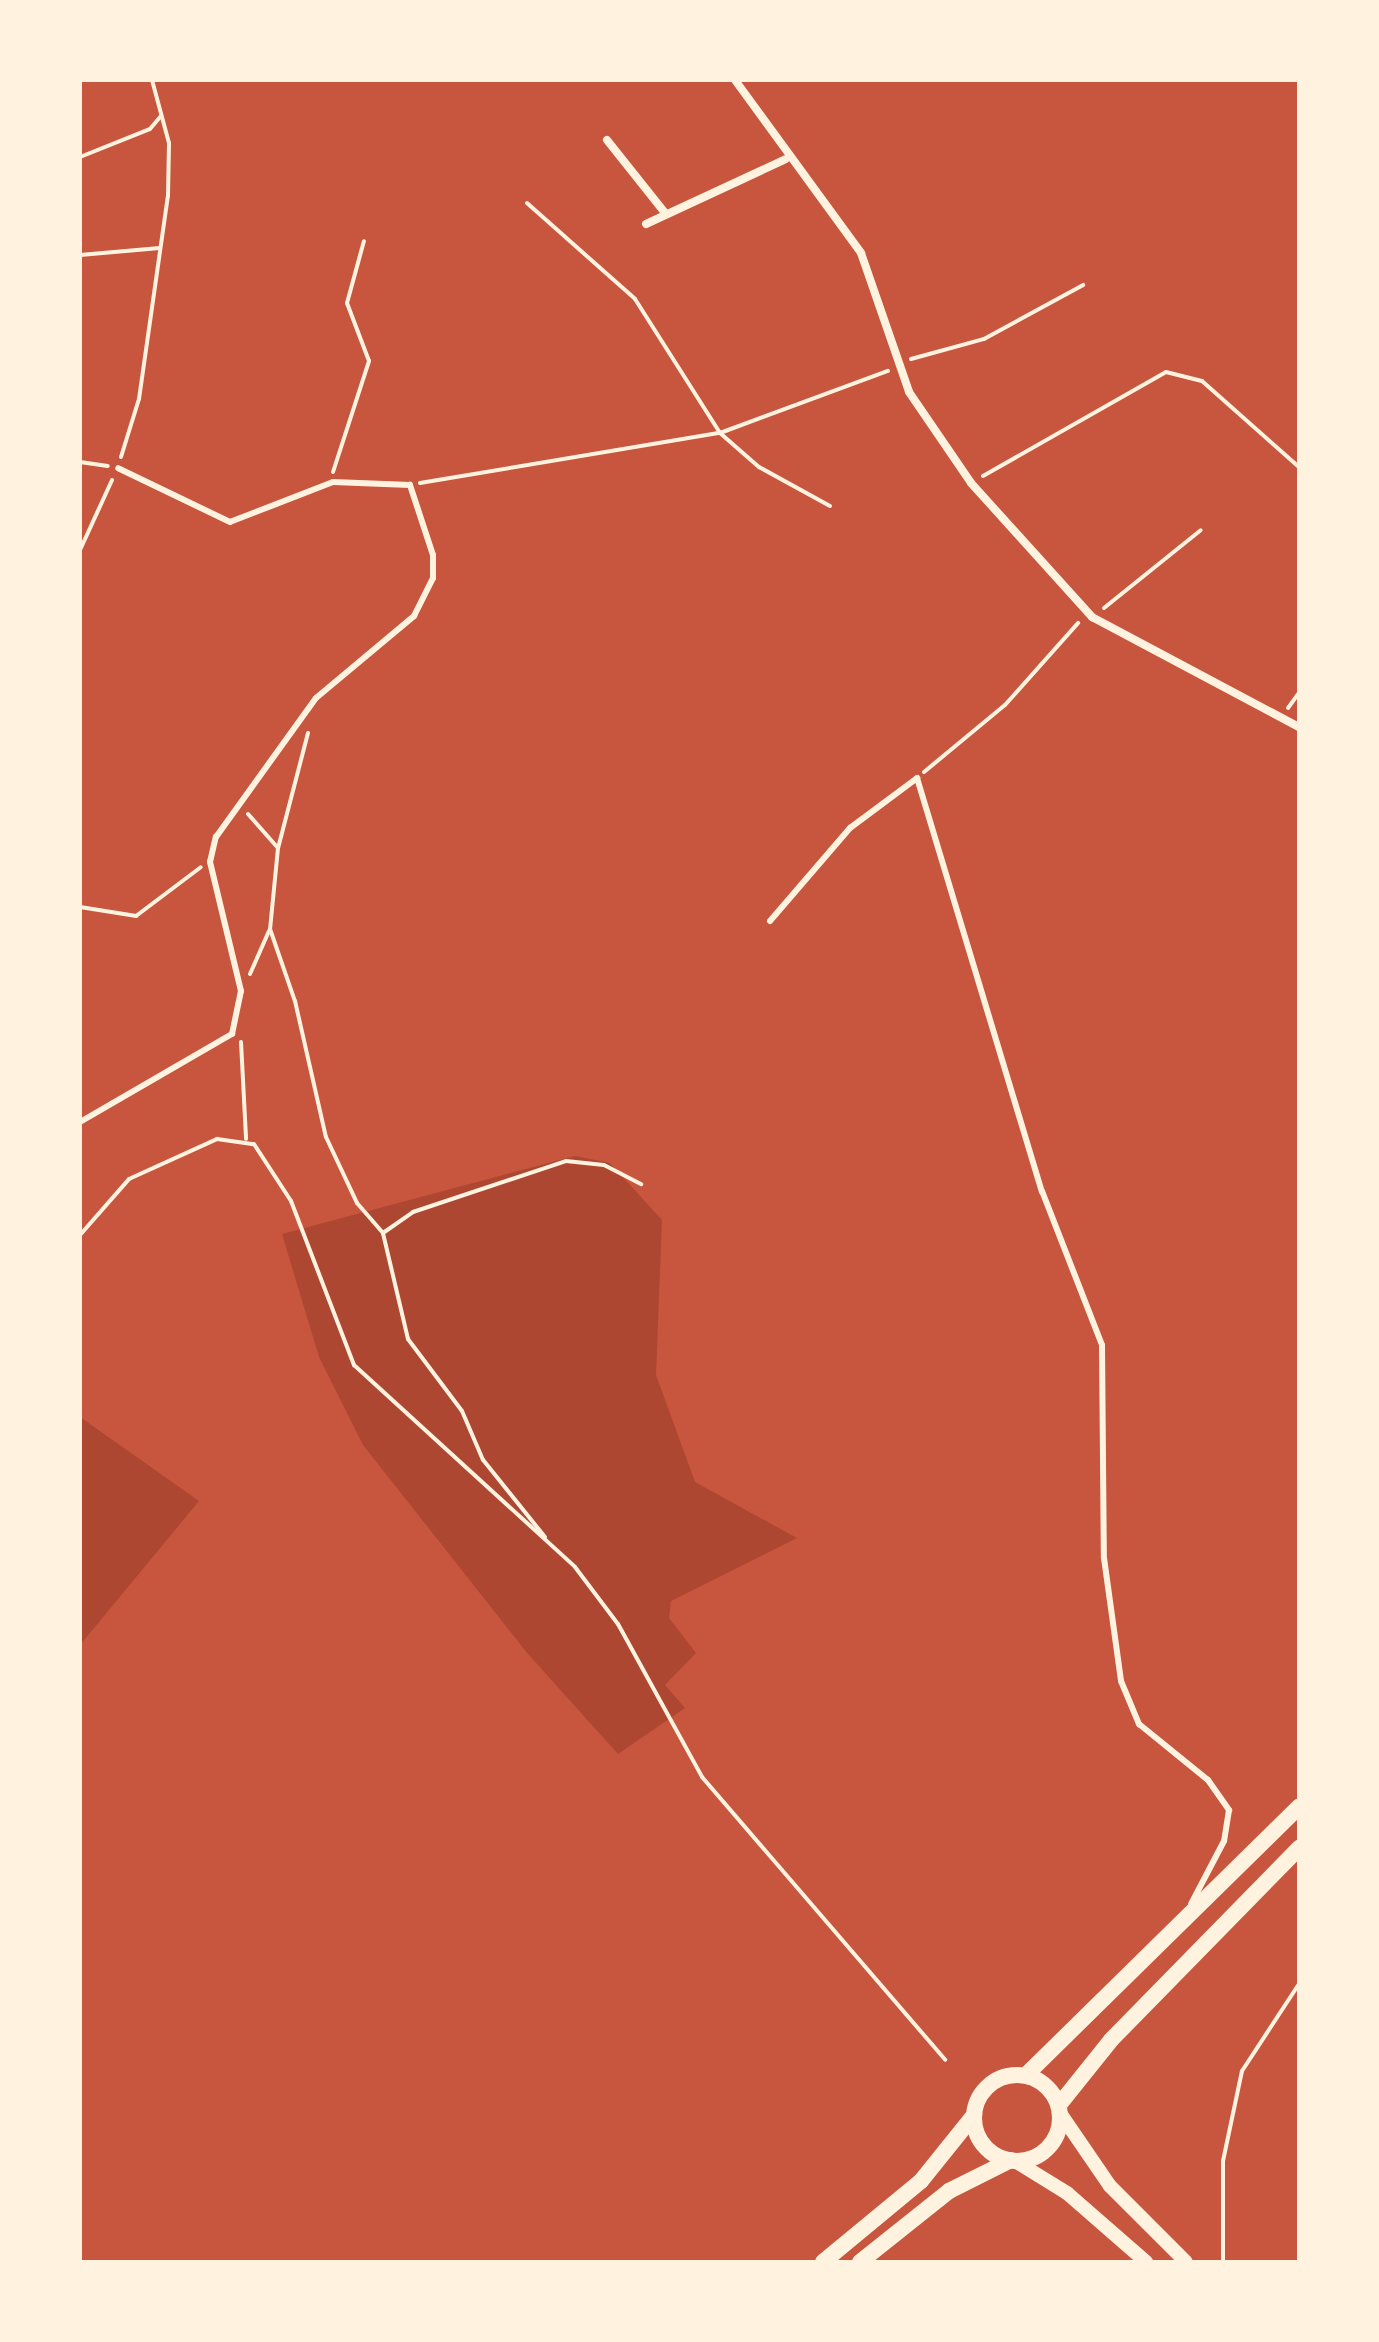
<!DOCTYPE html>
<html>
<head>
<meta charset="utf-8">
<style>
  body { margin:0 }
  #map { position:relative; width:1379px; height:2342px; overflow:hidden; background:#c8553d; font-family:"Source Sans 3",sans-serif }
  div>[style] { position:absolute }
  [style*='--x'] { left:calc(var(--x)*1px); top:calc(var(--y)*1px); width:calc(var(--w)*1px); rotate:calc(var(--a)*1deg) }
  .green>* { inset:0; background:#ae4732 }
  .path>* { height:4px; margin:-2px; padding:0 2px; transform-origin:2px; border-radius:2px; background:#fff3e0 }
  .service>* { height:6px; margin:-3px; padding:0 3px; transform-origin:3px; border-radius:3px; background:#fff3e0 }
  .minor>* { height:8px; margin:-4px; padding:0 4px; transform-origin:4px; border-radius:4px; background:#fff3e0 }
  .tertiary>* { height:14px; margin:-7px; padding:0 7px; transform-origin:7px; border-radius:7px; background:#fff3e0 }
  .secondary>* { height:16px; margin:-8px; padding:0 8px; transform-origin:8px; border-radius:8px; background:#fff3e0 }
  .secondary>.ring { margin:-8px; padding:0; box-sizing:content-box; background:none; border:16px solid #fff3e0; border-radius:50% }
  span { translate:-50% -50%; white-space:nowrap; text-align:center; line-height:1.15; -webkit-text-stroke:8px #fff3e0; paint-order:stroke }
  .frame { position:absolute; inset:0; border:82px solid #fff3e0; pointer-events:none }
</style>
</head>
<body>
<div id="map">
  <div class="green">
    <i style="clip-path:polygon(575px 1156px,610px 1163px,662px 1220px,656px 1375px,695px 1482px,797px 1538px,671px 1601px,669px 1618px,696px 1653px,665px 1685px,685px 1708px,618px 1754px,528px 1654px,363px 1445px,319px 1357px,282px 1234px)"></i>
    <i style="clip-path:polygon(80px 1417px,199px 1501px,80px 1645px)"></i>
  </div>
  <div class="path">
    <i style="--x:80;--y:157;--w:75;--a:-21.8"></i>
    <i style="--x:150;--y:129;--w:17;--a:-50"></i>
    <i style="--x:527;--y:203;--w:144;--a:41.6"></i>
    <i style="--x:635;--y:299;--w:159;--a:57.6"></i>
    <i style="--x:720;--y:433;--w:52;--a:41.1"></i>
    <i style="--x:759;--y:467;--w:81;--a:28.8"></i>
    <i style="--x:80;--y:255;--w:80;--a:-5"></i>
    <i style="--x:911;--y:359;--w:76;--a:-15.3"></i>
    <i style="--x:984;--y:339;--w:113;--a:-28.6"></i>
    <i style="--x:121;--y:457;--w:61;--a:-72.8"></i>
    <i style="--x:139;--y:399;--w:205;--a:-81.9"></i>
    <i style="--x:168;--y:196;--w:53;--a:-88.9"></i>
    <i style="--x:169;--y:143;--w:65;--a:-105.1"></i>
    <i style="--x:80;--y:462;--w:28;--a:8"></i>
    <i style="--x:333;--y:472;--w:117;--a:-72"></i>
    <i style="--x:369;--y:361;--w:62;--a:-110.8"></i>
    <i style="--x:347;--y:303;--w:64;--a:-74.7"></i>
    <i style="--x:983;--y:476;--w:210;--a:-29.6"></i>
    <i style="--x:1166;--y:372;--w:37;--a:14"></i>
    <i style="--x:1202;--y:381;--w:130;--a:41.6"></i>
    <i style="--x:420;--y:483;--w:304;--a:-9.5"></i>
    <i style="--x:720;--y:433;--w:179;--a:-20.3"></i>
    <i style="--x:80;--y:550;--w:77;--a:-65.4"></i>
    <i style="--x:1104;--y:608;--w:124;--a:-38.8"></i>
    <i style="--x:1288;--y:708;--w:19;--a:-54"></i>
    <i style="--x:308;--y:733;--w:119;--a:104.6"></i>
    <i style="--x:278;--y:848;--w:81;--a:95.6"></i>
    <i style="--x:270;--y:929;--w:76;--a:70.9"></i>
    <i style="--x:295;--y:1001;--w:139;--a:77.2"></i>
    <i style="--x:326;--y:1137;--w:73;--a:64.8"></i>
    <i style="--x:357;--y:1203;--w:40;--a:49"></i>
    <i style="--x:924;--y:772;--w:105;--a:-39.6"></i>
    <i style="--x:1005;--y:705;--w:110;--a:-48.3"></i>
    <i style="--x:248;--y:814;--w:45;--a:48.6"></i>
    <i style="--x:80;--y:907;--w:57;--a:9.1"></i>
    <i style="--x:136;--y:916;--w:81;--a:-37"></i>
    <i style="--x:250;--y:974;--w:47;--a:-66.2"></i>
    <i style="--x:241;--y:1042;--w:97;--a:87"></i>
    <i style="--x:80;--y:1235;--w:74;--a:-48.8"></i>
    <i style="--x:129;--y:1179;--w:97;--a:-24.4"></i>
    <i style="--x:217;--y:1139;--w:37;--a:8"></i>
    <i style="--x:254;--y:1144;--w:68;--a:57"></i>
    <i style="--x:291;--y:1201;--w:176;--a:69"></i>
    <i style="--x:354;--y:1365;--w:299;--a:42.4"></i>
    <i style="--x:575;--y:1567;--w:71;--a:53"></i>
    <i style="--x:618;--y:1624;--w:175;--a:61.2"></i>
    <i style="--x:702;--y:1777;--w:373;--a:49.3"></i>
    <i style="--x:545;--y:1537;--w:99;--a:-128.8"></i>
    <i style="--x:483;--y:1460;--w:53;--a:-113.2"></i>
    <i style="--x:462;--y:1411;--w:90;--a:-126.9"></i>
    <i style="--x:408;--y:1339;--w:109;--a:-103.3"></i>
    <i style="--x:383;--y:1233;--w:37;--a:-35"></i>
    <i style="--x:413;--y:1212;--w:161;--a:-18.4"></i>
    <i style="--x:566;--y:1161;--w:38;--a:6"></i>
    <i style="--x:604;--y:1165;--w:42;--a:27.2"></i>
    <i style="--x:1223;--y:2262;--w:101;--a:-90"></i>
    <i style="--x:1223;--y:2161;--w:92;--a:-78.1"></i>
    <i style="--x:1242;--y:2071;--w:104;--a:-56.8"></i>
  </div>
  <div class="service">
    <i style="--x:770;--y:921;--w:123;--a:-49.3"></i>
    <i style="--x:850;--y:828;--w:84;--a:-36.7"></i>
    <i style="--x:917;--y:778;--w:432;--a:73.2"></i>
    <i style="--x:1042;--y:1191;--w:165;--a:68.7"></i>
    <i style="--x:1102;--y:1345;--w:213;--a:89.5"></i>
    <i style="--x:1104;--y:1558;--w:124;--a:82.1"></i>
    <i style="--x:1121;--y:1681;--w:47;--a:67.3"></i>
    <i style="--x:1139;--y:1724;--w:89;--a:39.1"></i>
    <i style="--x:1208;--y:1780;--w:37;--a:55"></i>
    <i style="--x:1229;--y:1810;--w:31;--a:99"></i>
    <i style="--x:1224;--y:1841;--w:71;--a:117.6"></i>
    <i style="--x:80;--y:1122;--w:176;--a:-30.1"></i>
    <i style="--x:232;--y:1034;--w:44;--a:-78.2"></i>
    <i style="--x:241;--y:991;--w:133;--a:-103.5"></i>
    <i style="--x:210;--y:862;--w:26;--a:-77"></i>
    <i style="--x:216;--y:837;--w:171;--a:-54.3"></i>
    <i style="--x:316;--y:698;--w:128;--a:-39.9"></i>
    <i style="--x:414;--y:616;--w:42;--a:-63.4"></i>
    <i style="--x:433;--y:578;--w:23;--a:-90"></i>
    <i style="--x:433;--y:555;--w:74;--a:-108.2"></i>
    <i style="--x:410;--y:485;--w:77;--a:-177.8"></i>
    <i style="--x:333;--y:482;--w:110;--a:158.8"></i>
    <i style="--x:230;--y:522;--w:124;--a:-154.3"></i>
  </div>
  <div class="minor">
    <i style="--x:735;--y:80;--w:214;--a:53.9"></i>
    <i style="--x:861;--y:253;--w:147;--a:70.9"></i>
    <i style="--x:909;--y:392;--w:110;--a:55.7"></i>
    <i style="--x:971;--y:483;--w:181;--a:47.9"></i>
    <i style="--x:1092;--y:617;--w:234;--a:28"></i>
    <i style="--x:607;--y:140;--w:93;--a:51.5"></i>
    <i style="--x:646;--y:224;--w:154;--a:-24.9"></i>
  </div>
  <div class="tertiary">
    <i style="--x:1060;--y:2113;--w:88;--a:55.6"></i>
    <i style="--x:1110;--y:2186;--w:107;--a:45"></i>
    <i style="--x:1015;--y:2161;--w:61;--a:31.6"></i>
    <i style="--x:1067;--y:2193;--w:105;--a:41.1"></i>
  </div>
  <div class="secondary">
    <i style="--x:1026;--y:2075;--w:383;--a:-44.5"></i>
    <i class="ring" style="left:974px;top:2075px;width:70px;height:70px"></i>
    <i style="--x:1059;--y:2105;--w:83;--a:-51.3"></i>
    <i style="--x:1111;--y:2040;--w:269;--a:-45.6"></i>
    <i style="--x:823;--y:2262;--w:127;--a:-39.6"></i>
    <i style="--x:921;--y:2181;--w:85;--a:-51.2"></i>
    <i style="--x:860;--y:2262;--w:114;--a:-38.6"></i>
    <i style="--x:949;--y:2191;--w:69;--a:-26.6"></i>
  </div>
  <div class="frame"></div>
</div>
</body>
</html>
